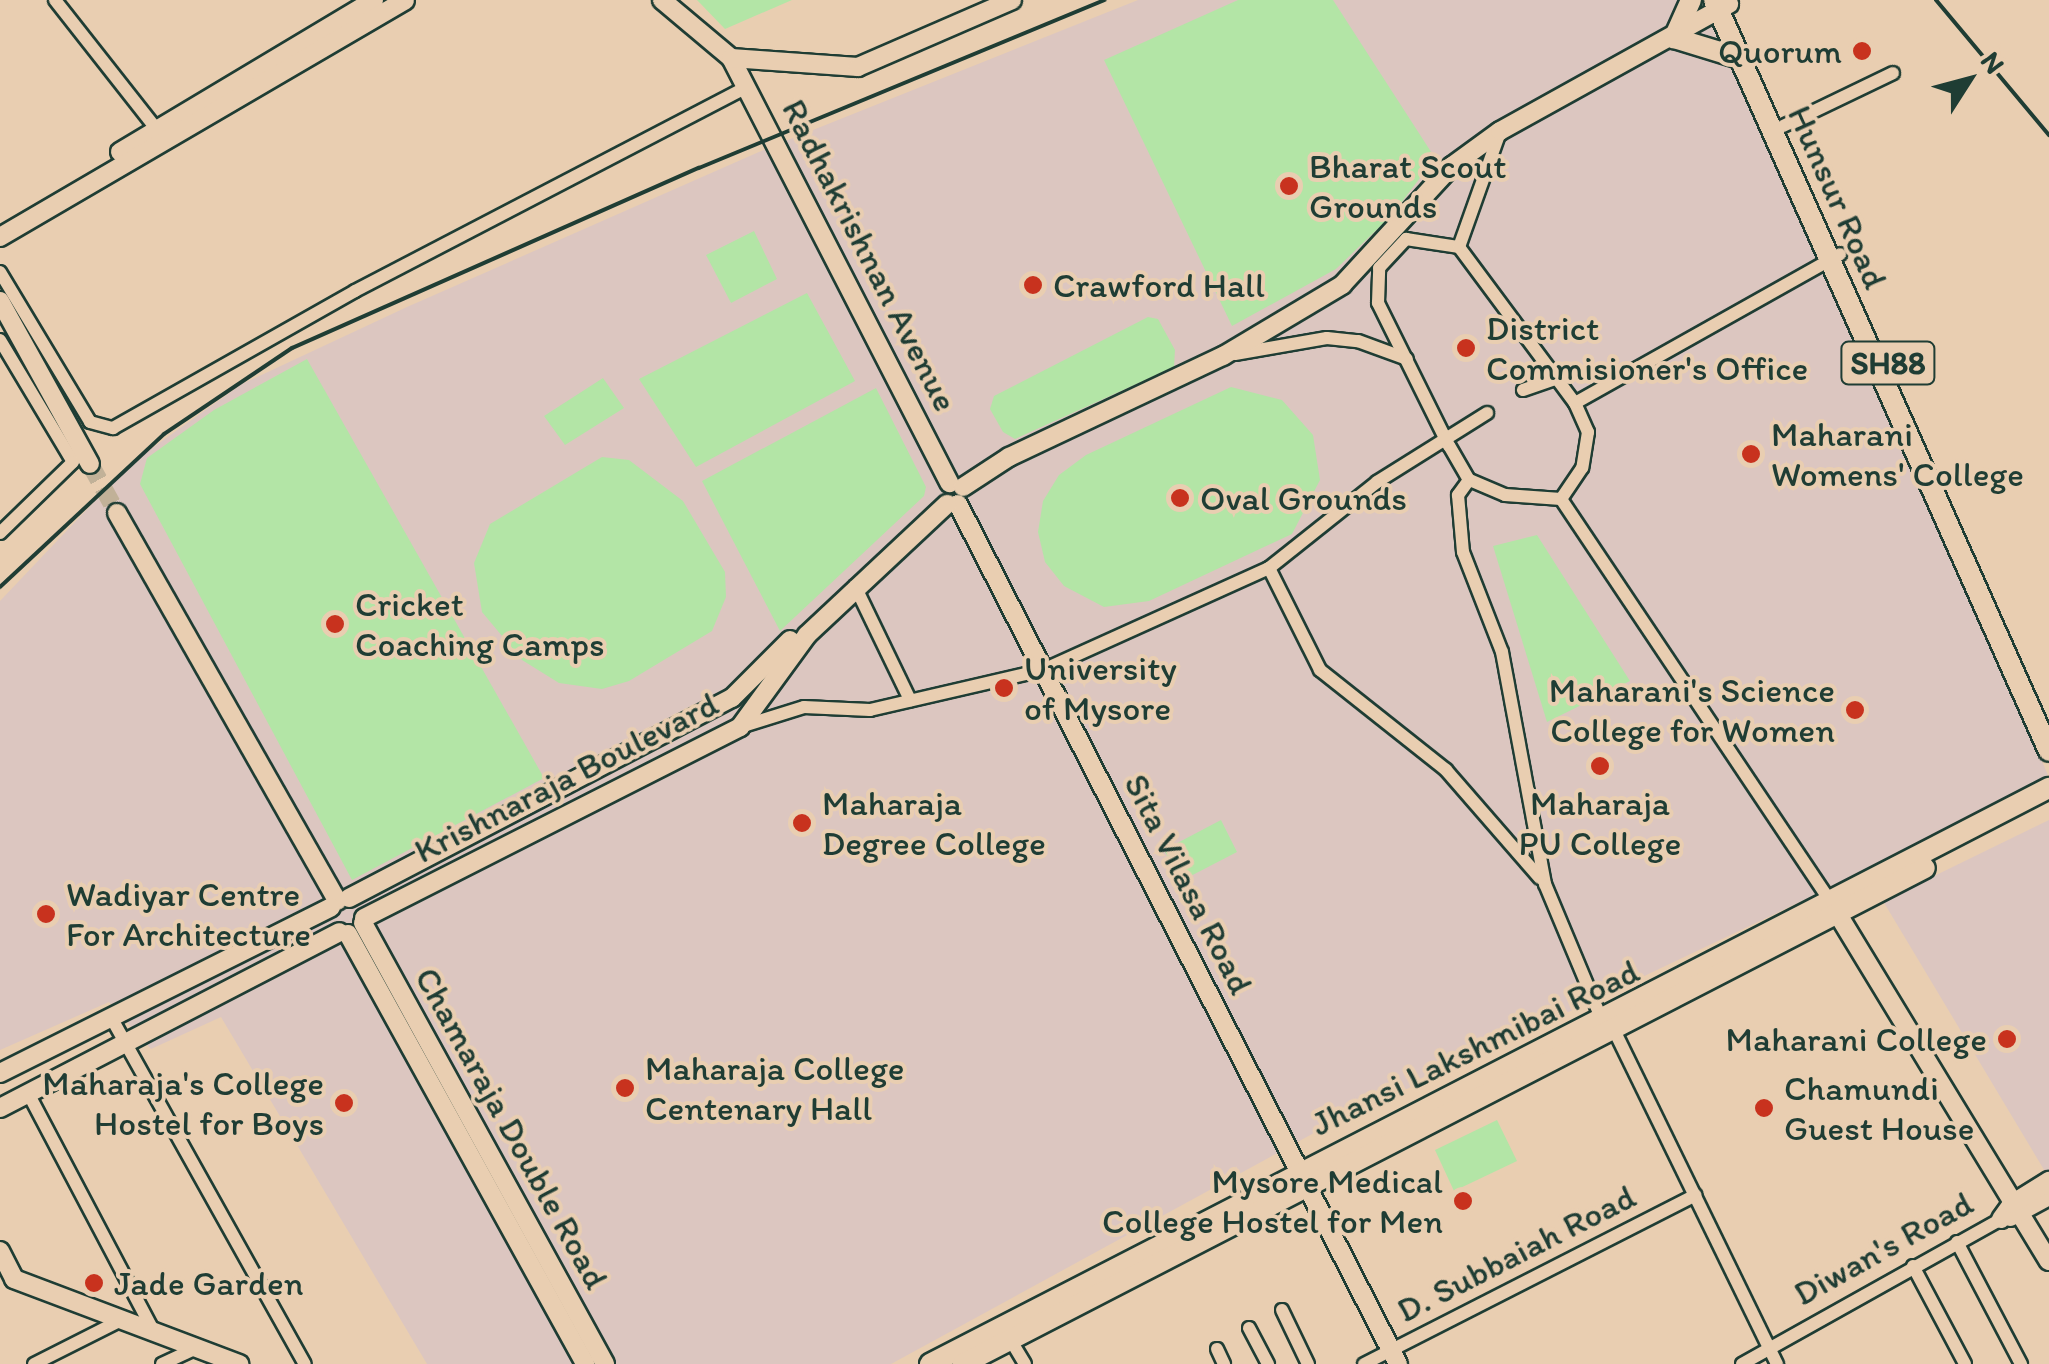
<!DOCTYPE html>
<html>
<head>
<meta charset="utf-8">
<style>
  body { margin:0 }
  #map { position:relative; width:2049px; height:1364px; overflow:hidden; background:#e9ceb1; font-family:Itim,sans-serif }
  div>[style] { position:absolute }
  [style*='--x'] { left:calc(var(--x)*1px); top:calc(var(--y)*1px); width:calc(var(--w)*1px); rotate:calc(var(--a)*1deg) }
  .built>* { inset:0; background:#dcc6c0 }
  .green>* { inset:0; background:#b3e5a6 }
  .secondary-tunnel>* { height:18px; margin-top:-9px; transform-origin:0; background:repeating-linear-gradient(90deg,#c1b198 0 18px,transparent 0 27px) }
  .roads { filter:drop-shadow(2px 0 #1f3d34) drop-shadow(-2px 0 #1f3d34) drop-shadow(0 2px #1f3d34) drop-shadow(0 -2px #1f3d34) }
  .street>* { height:12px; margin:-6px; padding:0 6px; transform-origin:6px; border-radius:6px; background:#e9ceb1 }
  .secondary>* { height:18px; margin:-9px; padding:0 9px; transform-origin:9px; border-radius:9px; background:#e9ceb1 }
  .primary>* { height:20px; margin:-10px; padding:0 10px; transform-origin:10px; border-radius:10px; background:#e9ceb1 }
  .rail>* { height:4px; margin:-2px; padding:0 2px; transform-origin:2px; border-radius:2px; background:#1f3d34 }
  .dots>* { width:28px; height:28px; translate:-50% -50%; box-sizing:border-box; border:5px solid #e9ceb1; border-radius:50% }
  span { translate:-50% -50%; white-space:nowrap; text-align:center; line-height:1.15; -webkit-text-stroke:8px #e9ceb1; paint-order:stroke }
  .shield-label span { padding:2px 8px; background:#e9ceb1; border:2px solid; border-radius:8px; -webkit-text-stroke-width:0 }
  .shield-label { font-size:32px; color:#1f3d34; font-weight:700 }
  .poi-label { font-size:35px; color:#1f3d34 }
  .right { translate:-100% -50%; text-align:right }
  .left { translate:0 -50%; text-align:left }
  .street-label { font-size:35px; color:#1f3d34 }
  .north { position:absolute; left:1919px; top:30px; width:100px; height:100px; -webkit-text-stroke:8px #e9ceb1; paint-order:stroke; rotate:54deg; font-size:28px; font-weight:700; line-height:40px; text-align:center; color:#1f3d34 }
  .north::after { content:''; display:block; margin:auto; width:35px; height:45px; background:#1f3d34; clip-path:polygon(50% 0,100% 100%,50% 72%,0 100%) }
</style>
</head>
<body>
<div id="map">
  <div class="built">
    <i style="clip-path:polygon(1138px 0,1701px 0,1716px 32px,1722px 29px,2048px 775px,1825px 890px,1314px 1133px,891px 1364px,427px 1364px,221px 1017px,151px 1049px,109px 1002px,0 1050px,0 601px,131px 463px,242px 384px,407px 307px,768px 148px)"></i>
    <i style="clip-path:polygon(2049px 820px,2049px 1178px,1883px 901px)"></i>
  </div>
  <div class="green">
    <i style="clip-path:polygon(697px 0,792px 0,725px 29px)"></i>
    <i style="clip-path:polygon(1238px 0,1333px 0,1435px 158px,1392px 215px,1336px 269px,1232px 326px,1104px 60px)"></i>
    <i style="clip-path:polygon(754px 231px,777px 279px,731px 303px,706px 255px)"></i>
    <i style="clip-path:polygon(807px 293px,855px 381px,696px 467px,639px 379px)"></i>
    <i style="clip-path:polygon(1148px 317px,1158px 319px,1175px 350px,1174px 367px,1015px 439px,1003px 432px,990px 409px,994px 396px)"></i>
    <i style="clip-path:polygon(307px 359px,544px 778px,352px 880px,140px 484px,147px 458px,214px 410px)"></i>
    <i style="clip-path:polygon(603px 378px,624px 408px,565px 445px,544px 416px)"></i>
    <i style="clip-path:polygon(1231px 387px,1282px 400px,1313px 435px,1320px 480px,1292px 534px,1149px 601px,1104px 607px,1064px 586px,1045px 562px,1038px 532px,1043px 501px,1059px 475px,1086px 455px)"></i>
    <i style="clip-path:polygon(876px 388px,926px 487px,924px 496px,780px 631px,702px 481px)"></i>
    <i style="clip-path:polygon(602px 457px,629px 460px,683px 501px,725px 572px,726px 597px,712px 631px,629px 681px,602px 689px,559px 683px,522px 660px,482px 612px,474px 563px,490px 524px)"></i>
    <i style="clip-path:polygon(1537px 535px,1630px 681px,1547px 722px,1493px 546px)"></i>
    <i style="clip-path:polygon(1221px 820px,1237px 852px,1181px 881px,1164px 850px)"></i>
    <i style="clip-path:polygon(1497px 1120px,1517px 1161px,1454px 1191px,1435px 1150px)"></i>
  </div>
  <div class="secondary-tunnel">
    <i style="--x:90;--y:464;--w:56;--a:61.1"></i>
  </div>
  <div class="roads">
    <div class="street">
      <i style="--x:55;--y:0;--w:173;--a:51.8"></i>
      <i style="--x:1783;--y:126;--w:122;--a:-25.7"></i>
      <i style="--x:1406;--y:239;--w:54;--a:8.6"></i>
      <i style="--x:1459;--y:247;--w:194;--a:53.4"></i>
      <i style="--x:1575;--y:403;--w:32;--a:66"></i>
      <i style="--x:1588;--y:432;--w:36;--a:99"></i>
      <i style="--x:1582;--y:468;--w:37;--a:124"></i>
      <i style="--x:1561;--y:499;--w:56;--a:-175.9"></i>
      <i style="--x:1505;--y:495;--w:39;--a:-157"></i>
      <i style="--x:1469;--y:480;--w:39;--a:-120"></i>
      <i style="--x:1449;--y:446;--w:160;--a:-116.4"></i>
      <i style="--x:1378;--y:303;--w:35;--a:-88"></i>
      <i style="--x:1379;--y:268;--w:40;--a:-47"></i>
      <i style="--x:1459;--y:247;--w:122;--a:-70.4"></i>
      <i style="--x:0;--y:272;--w:175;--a:59"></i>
      <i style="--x:90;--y:422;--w:24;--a:15"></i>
      <i style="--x:113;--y:428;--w:278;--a:-29.5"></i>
      <i style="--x:355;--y:291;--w:443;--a:-27.5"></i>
      <i style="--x:0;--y:340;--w:142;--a:59.1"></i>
      <i style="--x:73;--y:462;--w:102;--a:135.8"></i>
      <i style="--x:1235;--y:354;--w:93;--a:-9.9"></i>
      <i style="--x:1327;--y:338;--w:31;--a:6"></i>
      <i style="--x:1358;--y:341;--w:52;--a:20.2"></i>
      <i style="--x:1523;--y:390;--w:36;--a:-19"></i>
      <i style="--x:1575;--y:403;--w:304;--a:-29.3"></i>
      <i style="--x:1469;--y:480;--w:19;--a:126"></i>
      <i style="--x:1458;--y:495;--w:57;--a:85"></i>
      <i style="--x:1463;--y:552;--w:107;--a:68.7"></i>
      <i style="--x:1502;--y:652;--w:236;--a:79.5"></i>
      <i style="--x:1545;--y:884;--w:145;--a:67.3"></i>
      <i style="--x:1601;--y:1018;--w:18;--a:43"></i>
      <i style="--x:1614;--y:1030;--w:372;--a:64"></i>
      <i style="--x:1561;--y:499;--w:485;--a:56.2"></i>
      <i style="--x:1269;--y:568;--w:114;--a:63.4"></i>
      <i style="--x:1320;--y:670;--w:161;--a:38.4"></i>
      <i style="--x:1446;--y:770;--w:143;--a:49"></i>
      <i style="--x:855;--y:586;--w:127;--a:64.2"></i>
      <i style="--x:740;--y:727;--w:67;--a:-17.4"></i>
      <i style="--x:804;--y:707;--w:66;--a:2.6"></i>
      <i style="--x:870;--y:710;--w:178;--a:-13"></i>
      <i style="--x:1043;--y:670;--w:248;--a:-24.3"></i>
      <i style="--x:1269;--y:568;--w:138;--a:-38.5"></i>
      <i style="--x:1377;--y:482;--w:130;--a:-32.1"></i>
      <i style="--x:112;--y:1019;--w:395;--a:60.8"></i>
      <i style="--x:28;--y:1093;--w:272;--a:62.2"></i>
      <i style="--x:1957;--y:1242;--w:138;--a:62.3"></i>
      <i style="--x:1913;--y:1266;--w:111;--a:62"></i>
      <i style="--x:1282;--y:1310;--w:60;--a:64.3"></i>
      <i style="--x:1249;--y:1328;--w:41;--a:62.2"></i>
      <i style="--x:1010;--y:1339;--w:29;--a:59"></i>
      <i style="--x:1217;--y:1349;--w:17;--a:65"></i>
      <i style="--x:34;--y:1364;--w:93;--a:-26.8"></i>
      <i style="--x:162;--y:1364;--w:35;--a:-25"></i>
      <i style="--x:1364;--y:1364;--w:372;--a:-27"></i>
      <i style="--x:1742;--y:1364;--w:297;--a:-29.2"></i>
    </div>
    <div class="secondary">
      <i style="--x:662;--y:0;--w:90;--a:40"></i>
      <i style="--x:731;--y:58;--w:478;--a:62.8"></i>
      <i style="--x:731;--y:58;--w:127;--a:4.1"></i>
      <i style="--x:858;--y:67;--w:168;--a:-23.5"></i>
      <i style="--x:120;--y:152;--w:296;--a:-30.9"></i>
      <i style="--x:0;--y:237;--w:469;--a:-30.3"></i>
      <i style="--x:0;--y:301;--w:186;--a:61.1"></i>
      <i style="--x:963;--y:487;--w:55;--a:-33.1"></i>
      <i style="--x:1009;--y:457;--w:237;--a:-25.3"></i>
      <i style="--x:1223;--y:356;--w:139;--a:-30.8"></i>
      <i style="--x:1342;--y:285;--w:162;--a:-47.3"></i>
      <i style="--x:1452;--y:166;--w:59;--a:-36.1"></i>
      <i style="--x:1500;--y:131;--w:262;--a:-29"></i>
      <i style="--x:958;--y:504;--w:966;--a:62.9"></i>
      <i style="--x:117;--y:513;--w:446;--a:60.4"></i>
      <i style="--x:349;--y:898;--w:432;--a:-27.6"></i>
      <i style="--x:732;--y:698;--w:82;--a:-45"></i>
      <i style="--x:1831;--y:903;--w:419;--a:58.7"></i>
      <i style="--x:364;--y:918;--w:422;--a:-26.9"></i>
      <i style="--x:740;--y:727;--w:114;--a:-53.9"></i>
      <i style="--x:807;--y:635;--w:192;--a:-43.1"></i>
      <i style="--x:363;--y:923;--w:503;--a:61.24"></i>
      <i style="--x:348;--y:934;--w:491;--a:61.1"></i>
      <i style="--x:0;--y:1073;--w:370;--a:-26.6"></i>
      <i style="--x:0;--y:1108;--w:382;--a:-27.4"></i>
      <i style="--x:2010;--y:1217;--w:44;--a:-28.3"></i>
      <i style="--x:2001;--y:1219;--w:19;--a:-54"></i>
      <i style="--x:2012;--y:1204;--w:44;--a:-31.9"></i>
      <i style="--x:0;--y:1251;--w:31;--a:63"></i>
      <i style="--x:14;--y:1279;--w:241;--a:20.7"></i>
    </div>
    <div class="primary">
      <i style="--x:1691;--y:0;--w:42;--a:114.1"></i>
      <i style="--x:1674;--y:38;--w:69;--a:16.9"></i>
      <i style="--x:1714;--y:0;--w:822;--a:65.96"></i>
      <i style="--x:930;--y:1364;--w:1259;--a:-27.24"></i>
      <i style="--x:963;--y:1364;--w:1082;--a:-27.28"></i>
    </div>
  </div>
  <div class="rail">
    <i style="--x:1936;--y:0;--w:176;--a:50.1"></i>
    <i style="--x:0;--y:587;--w:224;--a:-43"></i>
    <i style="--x:164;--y:434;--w:154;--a:-33.9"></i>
    <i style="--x:292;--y:348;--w:445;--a:-23.9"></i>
    <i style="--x:699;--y:168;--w:439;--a:-22.5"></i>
  </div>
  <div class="dots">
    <i style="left:1862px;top:51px;background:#c8321e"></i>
    <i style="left:1289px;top:186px;background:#c8321e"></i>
    <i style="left:1033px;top:285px;background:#c8321e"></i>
    <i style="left:1466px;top:348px;background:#c8321e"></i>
    <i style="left:1751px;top:454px;background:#c8321e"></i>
    <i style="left:1180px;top:498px;background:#c8321e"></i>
    <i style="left:335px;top:624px;background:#c8321e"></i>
    <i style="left:1004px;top:688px;background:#c8321e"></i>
    <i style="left:1855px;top:710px;background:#c8321e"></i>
    <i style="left:1600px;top:766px;background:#c8321e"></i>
    <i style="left:802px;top:823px;background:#c8321e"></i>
    <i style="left:46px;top:914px;background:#c8321e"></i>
    <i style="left:2007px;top:1039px;background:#c8321e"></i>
    <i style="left:625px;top:1088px;background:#c8321e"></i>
    <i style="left:344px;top:1103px;background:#c8321e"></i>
    <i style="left:1764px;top:1108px;background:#c8321e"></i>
    <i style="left:1463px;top:1201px;background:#c8321e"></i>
    <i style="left:94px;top:1283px;background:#c8321e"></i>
  </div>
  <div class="shield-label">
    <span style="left:1888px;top:363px">SH88</span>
  </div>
  <div class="poi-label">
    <span class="right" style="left:1842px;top:51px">Quorum</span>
    <span class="left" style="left:1309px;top:186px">Bharat Scout<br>Grounds</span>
    <span class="left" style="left:1053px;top:285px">Crawford Hall</span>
    <span class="left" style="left:1486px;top:348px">District<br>Commisioner's Office</span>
    <span class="left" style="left:1771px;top:454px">Maharani<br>Womens' College</span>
    <span class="left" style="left:1200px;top:498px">Oval Grounds</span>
    <span class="left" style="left:355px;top:624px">Cricket<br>Coaching Camps</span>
    <span class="left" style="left:1024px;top:688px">University<br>of Mysore</span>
    <span class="right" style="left:1835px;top:710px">Maharani's Science<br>College for Women</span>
    <span class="left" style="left:822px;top:823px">Maharaja<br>Degree College</span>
    <span style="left:1600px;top:823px">Maharaja<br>PU College</span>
    <span class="left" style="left:66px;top:914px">Wadiyar Centre<br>For Architecture</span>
    <span class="right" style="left:1987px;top:1039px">Maharani College</span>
    <span class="left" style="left:645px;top:1088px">Maharaja College<br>Centenary Hall</span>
    <span class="right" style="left:324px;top:1103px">Maharaja's College<br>Hostel for Boys</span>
    <span class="left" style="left:1784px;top:1108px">Chamundi<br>Guest House</span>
    <span class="right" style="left:1443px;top:1201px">Mysore Medical<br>College Hostel for Men</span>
    <span class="left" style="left:114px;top:1283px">Jade Garden</span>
  </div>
  <div class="street-label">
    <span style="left:1838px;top:197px;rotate:66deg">Hunsur Road</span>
    <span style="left:870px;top:255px;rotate:63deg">Radhakrishnan Avenue</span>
    <span style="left:566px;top:777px;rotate:-27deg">Krishnaraja Boulevard</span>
    <span style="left:1189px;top:884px;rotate:63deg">Sita Vilasa Road</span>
    <span style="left:1475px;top:1047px;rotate:-26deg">Jhansi Lakshmibai Road</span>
    <span style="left:512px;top:1128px;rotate:61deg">Chamaraja Double Road</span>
    <span style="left:1883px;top:1248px;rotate:-29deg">Diwan's Road</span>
    <span style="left:1516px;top:1253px;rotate:-27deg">D. Subbaiah Road</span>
  </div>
  <div class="north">N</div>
</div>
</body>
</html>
